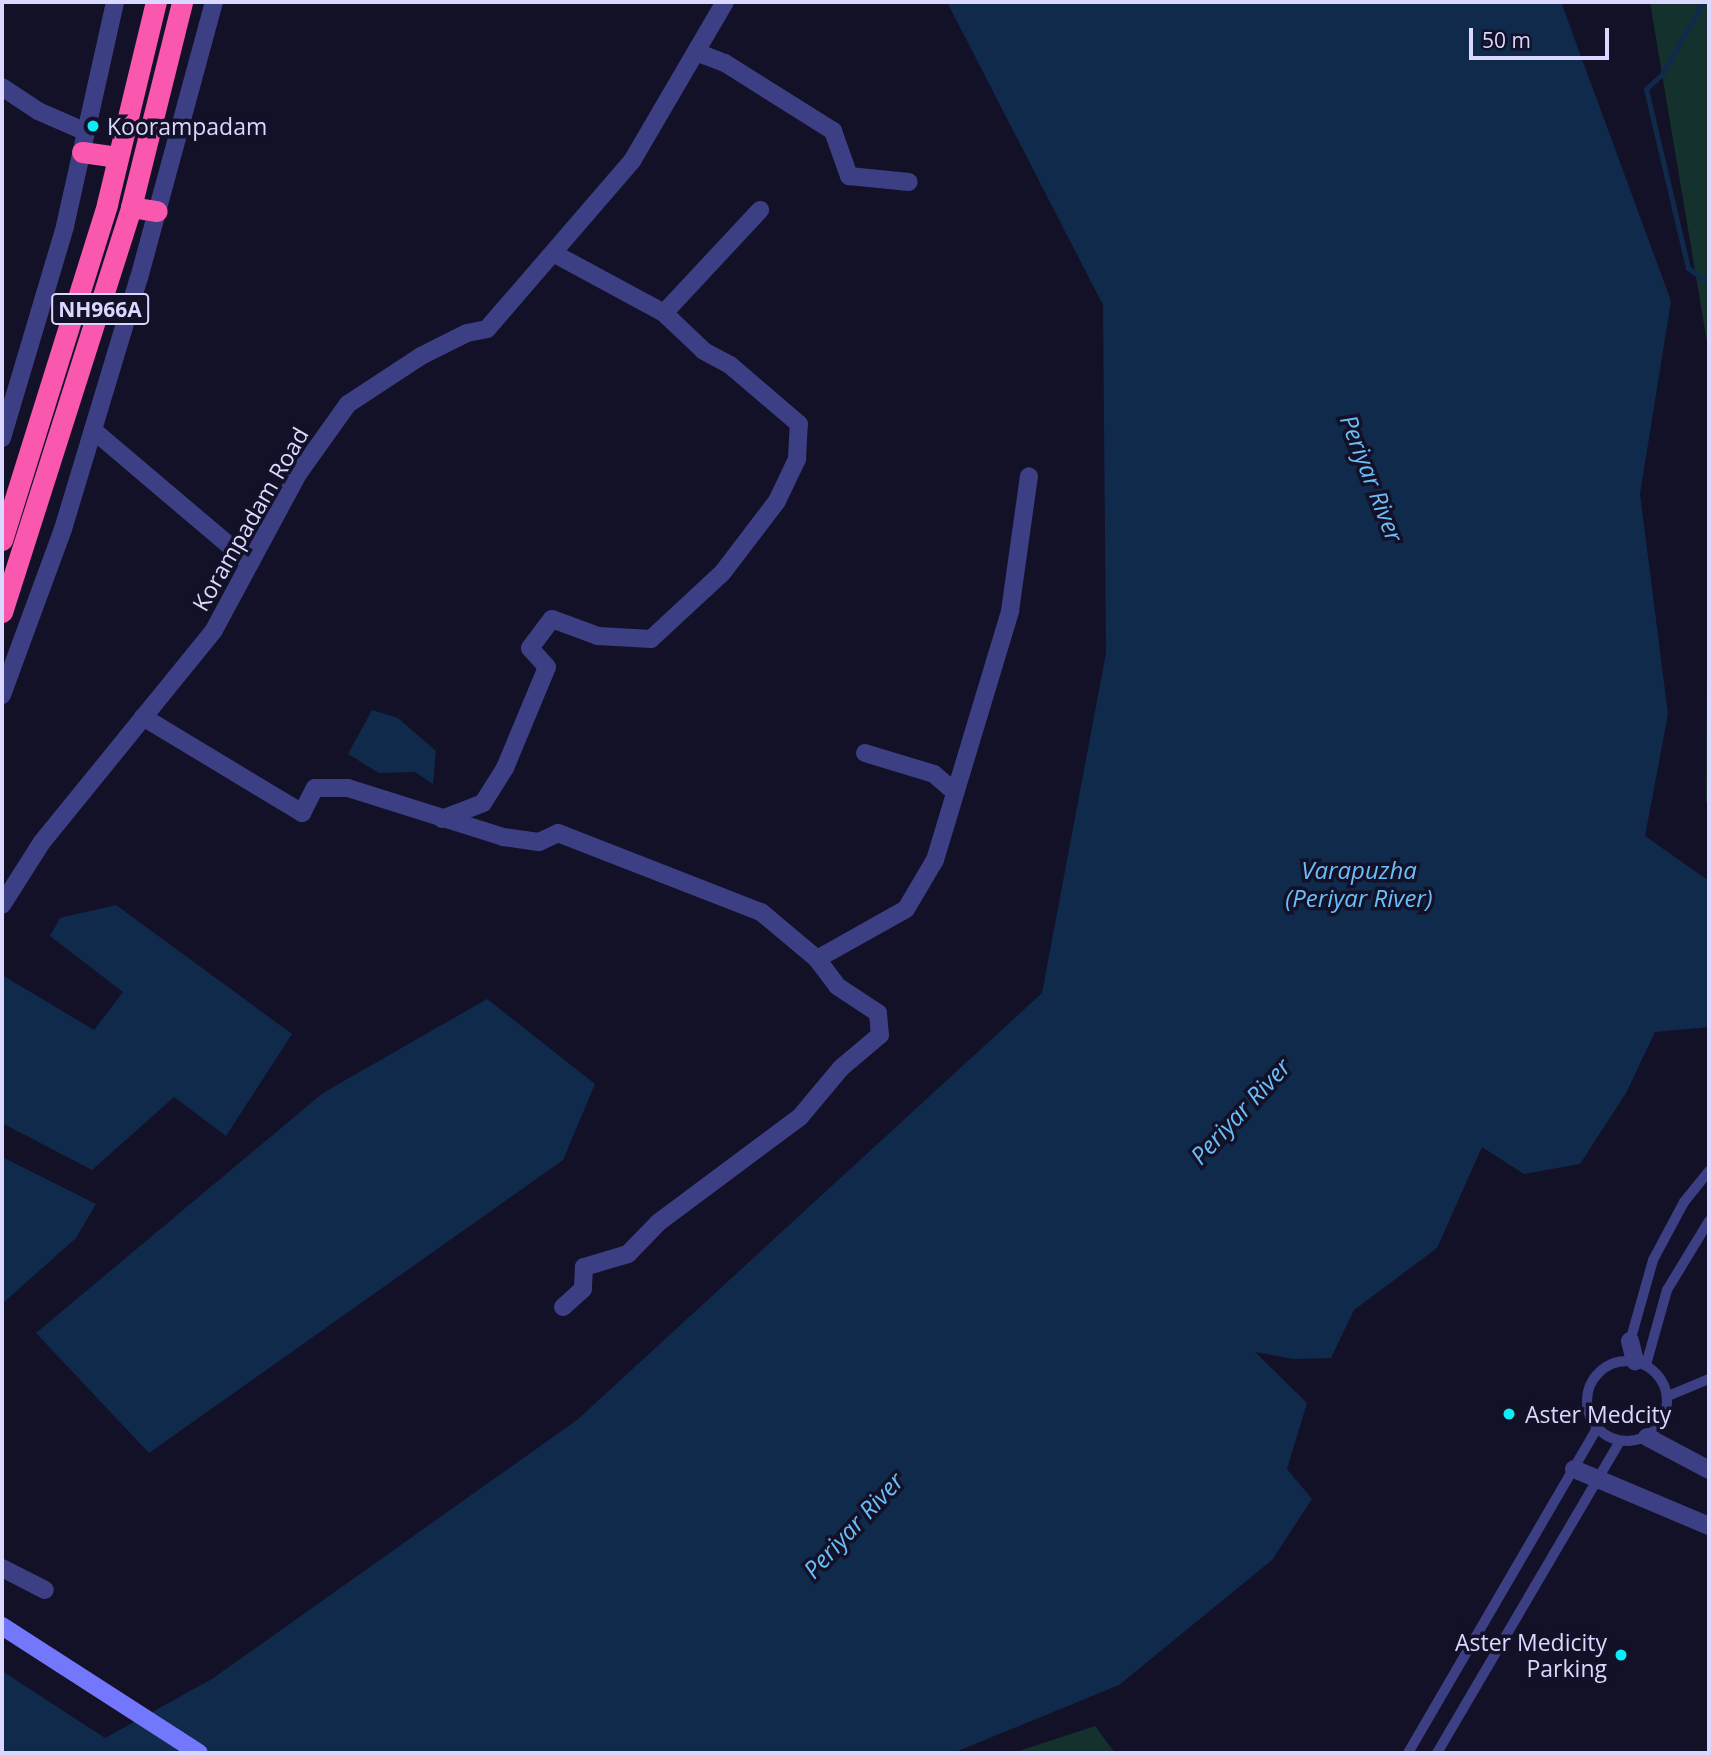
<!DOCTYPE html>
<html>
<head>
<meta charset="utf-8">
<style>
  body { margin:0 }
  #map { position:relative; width:1711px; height:1755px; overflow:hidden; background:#131127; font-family:"Open Sans",sans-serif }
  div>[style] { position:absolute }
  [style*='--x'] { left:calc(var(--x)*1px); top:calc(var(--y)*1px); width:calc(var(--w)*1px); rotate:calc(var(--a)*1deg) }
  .green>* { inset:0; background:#14312e }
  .water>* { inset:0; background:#102a4c }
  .stream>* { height:5px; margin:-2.5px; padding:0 2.5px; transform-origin:2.5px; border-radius:2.5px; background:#102a4c }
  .lane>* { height:10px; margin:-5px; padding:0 5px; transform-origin:5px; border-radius:5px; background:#3d3f85 }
  .lane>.ring { margin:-5px; padding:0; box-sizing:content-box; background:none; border:10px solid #3d3f85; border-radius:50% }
  .street>* { height:18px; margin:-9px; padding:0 9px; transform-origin:9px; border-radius:9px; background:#3d3f85 }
  .secondary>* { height:18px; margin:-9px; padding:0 9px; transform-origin:9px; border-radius:9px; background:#7277fb }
  .highway>* { height:21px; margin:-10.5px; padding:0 10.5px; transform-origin:10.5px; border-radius:10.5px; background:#fa57ae }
  .dots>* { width:19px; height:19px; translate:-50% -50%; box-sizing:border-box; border:4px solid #131127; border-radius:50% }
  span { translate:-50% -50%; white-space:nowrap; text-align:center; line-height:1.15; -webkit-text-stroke:7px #131127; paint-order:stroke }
  .shield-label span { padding:2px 5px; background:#131127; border:2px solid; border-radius:5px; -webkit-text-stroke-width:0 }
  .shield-label { font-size:21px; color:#dad8fe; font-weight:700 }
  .poi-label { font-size:23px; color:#dad8fe }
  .left { translate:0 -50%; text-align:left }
  .right { translate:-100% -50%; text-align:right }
  .street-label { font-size:23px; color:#dad8fe }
  .water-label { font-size:24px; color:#6abffa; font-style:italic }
  .frame { position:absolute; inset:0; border:4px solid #dad8fe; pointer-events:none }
  .scale { position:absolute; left:1469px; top:28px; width:140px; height:32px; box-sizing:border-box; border:4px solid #dad8fe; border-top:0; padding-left:9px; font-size:21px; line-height:24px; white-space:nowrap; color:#dad8fe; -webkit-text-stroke:5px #131127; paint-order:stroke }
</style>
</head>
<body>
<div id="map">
  <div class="green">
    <i style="clip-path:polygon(1650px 2px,1709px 2px,1709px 354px,1662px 74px)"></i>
    <i style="clip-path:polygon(1709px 363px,1709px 803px,1706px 802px)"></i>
    <i style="clip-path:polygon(1095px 1726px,1115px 1753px,1013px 1753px)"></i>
  </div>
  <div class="water">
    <i style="clip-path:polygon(947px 2px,1561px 2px,1671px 301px,1640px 494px,1668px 714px,1645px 836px,1709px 881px,1709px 1027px,1655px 1032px,1626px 1093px,1580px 1164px,1524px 1174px,1482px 1147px,1437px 1248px,1354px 1310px,1331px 1358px,1294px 1359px,1255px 1352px,1307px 1403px,1287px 1469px,1312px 1499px,1272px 1560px,1119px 1685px,953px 1753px,2px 1753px,2px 1671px,105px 1738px,212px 1679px,577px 1420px,1042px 993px,1106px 653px,1103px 305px)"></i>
    <i style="clip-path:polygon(372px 710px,398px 718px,436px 751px,433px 784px,415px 772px,379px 773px,348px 754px)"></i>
    <i style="clip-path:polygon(116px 905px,292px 1034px,226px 1136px,174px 1097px,92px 1170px,2px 1123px,2px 975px,94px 1030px,123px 992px,50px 936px,60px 918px)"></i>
    <i style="clip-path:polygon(487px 999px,595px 1084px,563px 1160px,149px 1453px,36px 1333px,323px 1093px)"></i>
    <i style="clip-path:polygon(2px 1157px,96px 1204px,76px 1238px,2px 1304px)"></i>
  </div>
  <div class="stream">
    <i style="--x:1703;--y:2;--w:83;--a:119.7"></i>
    <i style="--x:1662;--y:74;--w:22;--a:137"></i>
    <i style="--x:1646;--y:89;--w:184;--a:76.8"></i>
    <i style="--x:1688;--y:268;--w:26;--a:36"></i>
  </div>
  <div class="lane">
    <i style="--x:1629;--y:1345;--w:88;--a:-74.2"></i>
    <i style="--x:1653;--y:1260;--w:66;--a:-61.9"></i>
    <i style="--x:1684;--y:1202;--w:40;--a:-51"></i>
    <i class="ring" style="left:1587px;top:1361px;width:70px;height:70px"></i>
    <i style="--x:1646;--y:1365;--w:78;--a:-74.4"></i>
    <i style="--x:1667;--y:1290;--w:81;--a:-58.7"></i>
    <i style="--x:1668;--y:1396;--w:44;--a:-22.5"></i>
    <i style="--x:1408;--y:1753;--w:376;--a:-59.8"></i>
    <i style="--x:1437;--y:1753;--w:362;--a:-59.6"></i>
  </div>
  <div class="street">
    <i style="--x:696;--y:52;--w:31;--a:21"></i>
    <i style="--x:725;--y:63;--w:128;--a:32.2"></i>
    <i style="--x:833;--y:131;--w:48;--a:70.4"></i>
    <i style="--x:849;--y:176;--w:60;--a:5.7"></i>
    <i style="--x:2;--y:87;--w:43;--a:33.7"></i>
    <i style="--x:38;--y:111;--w:52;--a:23.6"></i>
    <i style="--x:664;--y:313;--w:141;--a:-47"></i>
    <i style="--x:93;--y:430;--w:206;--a:40.3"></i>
    <i style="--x:2;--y:438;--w:221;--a:-73.4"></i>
    <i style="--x:65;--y:226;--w:230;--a:-77.4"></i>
    <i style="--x:2;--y:695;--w:177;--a:-69.8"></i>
    <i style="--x:63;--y:529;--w:262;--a:-73.2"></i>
    <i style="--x:139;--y:278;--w:286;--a:-74.8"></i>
    <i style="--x:143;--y:717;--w:186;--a:31.1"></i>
    <i style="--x:302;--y:813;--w:28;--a:-63"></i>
    <i style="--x:315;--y:788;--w:33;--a:0"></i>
    <i style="--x:348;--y:788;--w:163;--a:17.5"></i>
    <i style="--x:503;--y:837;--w:36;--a:8"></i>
    <i style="--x:539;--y:842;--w:21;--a:-25"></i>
    <i style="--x:558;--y:833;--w:218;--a:21.3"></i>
    <i style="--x:761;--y:912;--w:73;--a:40"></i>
    <i style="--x:817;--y:959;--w:34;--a:53"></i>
    <i style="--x:837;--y:986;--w:49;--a:33.4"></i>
    <i style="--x:878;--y:1013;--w:22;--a:85"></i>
    <i style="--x:880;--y:1035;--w:51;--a:139.8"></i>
    <i style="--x:841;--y:1068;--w:64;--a:129.9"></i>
    <i style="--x:800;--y:1117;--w:177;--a:143.3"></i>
    <i style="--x:658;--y:1223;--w:43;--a:134.1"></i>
    <i style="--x:628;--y:1254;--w:46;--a:163.5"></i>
    <i style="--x:584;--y:1267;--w:22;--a:93"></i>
    <i style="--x:583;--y:1289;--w:27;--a:138"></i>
    <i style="--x:865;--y:753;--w:72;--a:16.9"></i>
    <i style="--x:934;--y:774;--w:28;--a:41"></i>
    <i style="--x:442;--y:819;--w:44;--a:-21.3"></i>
    <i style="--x:483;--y:803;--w:41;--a:-57.8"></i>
    <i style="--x:505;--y:768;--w:109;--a:-67.4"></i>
    <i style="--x:547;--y:667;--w:25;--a:-132"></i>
    <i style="--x:530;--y:648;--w:36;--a:-53"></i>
    <i style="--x:552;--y:619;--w:49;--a:20.3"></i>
    <i style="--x:598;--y:636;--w:53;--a:3.2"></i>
    <i style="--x:651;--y:639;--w:98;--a:-42.9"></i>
    <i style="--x:723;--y:572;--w:89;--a:-52.7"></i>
    <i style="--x:777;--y:501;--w:47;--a:-64.5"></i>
    <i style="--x:797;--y:459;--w:35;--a:-87"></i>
    <i style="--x:799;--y:424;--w:91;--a:-139.5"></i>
    <i style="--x:730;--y:365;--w:30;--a:-152"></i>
    <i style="--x:704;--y:351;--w:55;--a:-136.5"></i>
    <i style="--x:664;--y:313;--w:126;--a:-151.6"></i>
    <i style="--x:2;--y:905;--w:75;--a:-57.6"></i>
    <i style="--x:42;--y:842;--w:273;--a:-50.9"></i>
    <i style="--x:214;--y:630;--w:177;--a:-61.7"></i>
    <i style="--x:298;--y:474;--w:86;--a:-54.5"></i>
    <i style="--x:348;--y:404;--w:87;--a:-33.3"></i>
    <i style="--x:421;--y:356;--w:51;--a:-26.6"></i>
    <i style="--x:467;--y:333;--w:20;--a:-11"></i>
    <i style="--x:487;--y:329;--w:222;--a:-49.2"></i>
    <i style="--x:632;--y:161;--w:184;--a:-59.7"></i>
    <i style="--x:817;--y:959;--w:102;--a:-29.3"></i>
    <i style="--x:906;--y:909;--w:57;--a:-59.4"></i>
    <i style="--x:935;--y:860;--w:260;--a:-73.2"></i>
    <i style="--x:1010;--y:611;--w:136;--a:-82"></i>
    <i style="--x:1630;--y:1341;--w:21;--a:76"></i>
    <i style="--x:1647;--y:1437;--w:70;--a:28"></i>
    <i style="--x:1574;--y:1469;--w:147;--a:22.9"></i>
    <i style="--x:2;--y:1568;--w:48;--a:27.1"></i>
  </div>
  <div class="secondary">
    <i style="--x:2;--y:1626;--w:234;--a:32.8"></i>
  </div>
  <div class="highway">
    <i style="--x:82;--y:152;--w:36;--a:8"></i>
    <i style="--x:131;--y:207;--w:26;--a:9"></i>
    <i style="--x:2;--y:540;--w:352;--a:-72.6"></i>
    <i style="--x:107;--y:204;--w:208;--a:-76.4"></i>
    <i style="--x:2;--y:612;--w:425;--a:-72.3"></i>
    <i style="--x:131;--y:207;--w:211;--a:-76"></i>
  </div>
  <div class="dots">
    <i style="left:93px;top:126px;background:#0bedf7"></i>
    <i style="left:1509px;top:1414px;background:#0bedf7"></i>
    <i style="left:1621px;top:1655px;background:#0bedf7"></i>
  </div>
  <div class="shield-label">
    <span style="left:100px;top:309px">NH966A</span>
  </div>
  <div class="poi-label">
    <span class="left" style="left:107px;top:126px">Koorampadam</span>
    <span class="left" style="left:1525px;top:1414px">Aster Medcity</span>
    <span class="right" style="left:1607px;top:1655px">Aster Medicity<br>Parking</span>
  </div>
  <div class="street-label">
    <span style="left:250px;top:519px;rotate:-60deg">Korampadam Road</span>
  </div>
  <div class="water-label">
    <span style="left:1372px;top:478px;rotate:69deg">Periyar River</span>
    <span style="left:1359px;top:884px">Varapuzha<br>(Periyar River)</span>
    <span style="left:1240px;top:1111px;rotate:-47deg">Periyar River</span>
    <span style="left:853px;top:1525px;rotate:-47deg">Periyar River</span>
  </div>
  <div class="frame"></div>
  <div class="scale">50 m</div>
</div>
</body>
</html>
